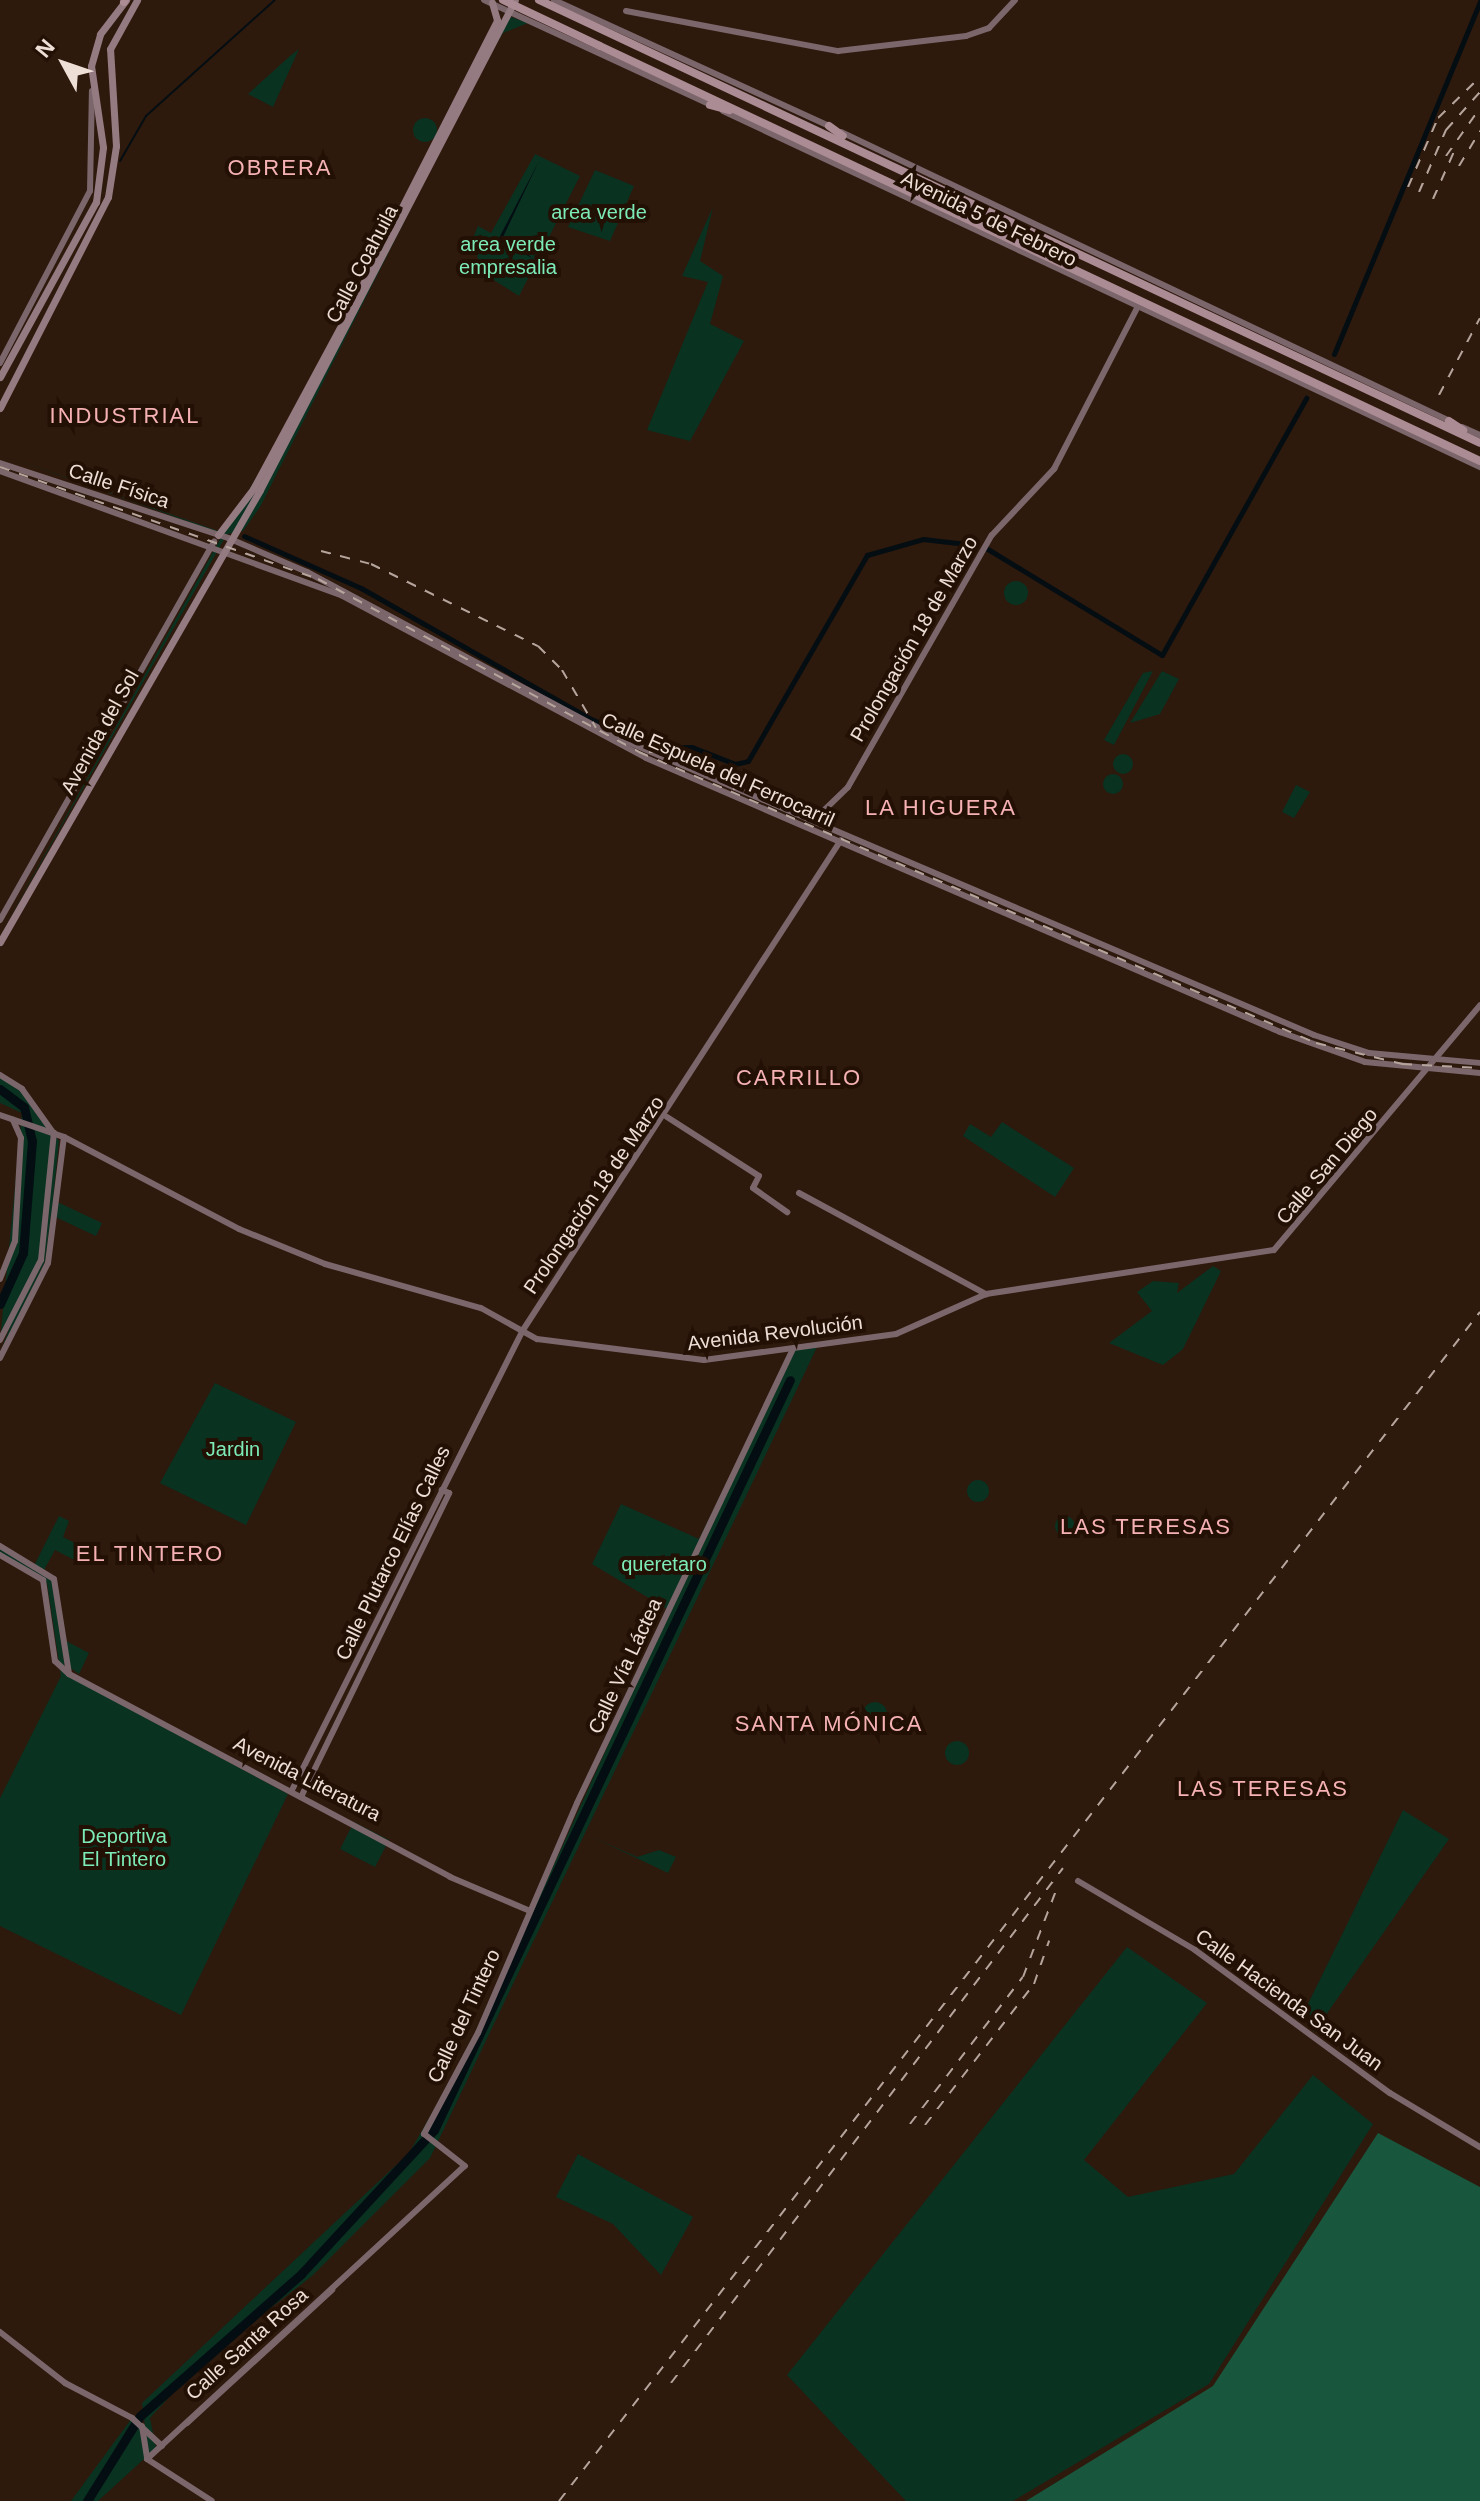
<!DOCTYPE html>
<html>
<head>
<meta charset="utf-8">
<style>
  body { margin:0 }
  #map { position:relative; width:1480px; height:2501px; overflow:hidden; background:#2e190d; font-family:Helvetica,sans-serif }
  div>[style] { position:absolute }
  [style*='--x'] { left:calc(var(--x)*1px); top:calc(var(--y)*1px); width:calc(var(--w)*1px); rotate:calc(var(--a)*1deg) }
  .green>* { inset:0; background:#093221 }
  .round { border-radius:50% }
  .forest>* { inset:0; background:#18573d }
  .water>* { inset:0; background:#040e12 }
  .stream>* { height:2px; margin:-1px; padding:0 1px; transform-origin:1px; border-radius:1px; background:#040e12 }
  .canal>* { height:5px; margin:-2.5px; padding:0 2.5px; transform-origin:2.5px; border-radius:2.5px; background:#040e12 }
  .river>* { height:9px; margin:-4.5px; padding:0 4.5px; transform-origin:4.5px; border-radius:4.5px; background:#040e12 }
  .secondary>* { height:6px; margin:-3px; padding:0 3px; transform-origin:3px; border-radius:3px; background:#7b666b }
  .primary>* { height:7px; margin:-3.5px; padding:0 3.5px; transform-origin:3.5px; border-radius:3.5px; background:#947a81 }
  .highway>* { height:8px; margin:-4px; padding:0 4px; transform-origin:4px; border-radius:4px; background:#ab8c94 }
  .rail>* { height:2px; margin-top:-1px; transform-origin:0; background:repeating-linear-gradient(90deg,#b6a59c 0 10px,transparent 0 20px) }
  .highway-bridge>* { height:8px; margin:-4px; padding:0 4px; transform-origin:4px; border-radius:4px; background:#ab8c94 }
  span { translate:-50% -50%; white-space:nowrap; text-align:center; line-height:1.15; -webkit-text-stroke:8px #231005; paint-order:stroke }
  .park-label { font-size:20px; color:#7cebb7 }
  .street-label { font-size:20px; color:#edded6 }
  .neighbourhood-label { font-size:22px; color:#f5b1b3; letter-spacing:2px }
  .north { position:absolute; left:24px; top:24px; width:80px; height:80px; -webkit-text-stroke:6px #231005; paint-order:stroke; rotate:310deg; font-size:22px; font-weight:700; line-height:32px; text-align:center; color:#edded6 }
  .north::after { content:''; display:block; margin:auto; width:28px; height:36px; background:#edded6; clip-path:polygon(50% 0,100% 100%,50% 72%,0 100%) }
</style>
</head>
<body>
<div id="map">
  <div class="green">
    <i style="clip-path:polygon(511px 17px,528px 23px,503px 33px,485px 62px,260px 507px,243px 531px,227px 534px,0 935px,223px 534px,0 454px,224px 533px,330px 351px,498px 26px)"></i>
    <i style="clip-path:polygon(299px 49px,273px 107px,248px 94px,290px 56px)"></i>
    <i class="round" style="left:413px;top:118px;width:24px;height:24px"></i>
    <i style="clip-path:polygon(535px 154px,580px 176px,519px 296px,481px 272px,473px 238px,478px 226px,491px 233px)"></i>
    <i style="clip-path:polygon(595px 170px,634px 186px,610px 241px,568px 227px)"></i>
    <i style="clip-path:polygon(713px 207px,700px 261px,723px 276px,710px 324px,744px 341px,690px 441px,647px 430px,708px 282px,682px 276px)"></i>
    <i class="round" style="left:1004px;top:581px;width:24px;height:24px"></i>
    <i style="clip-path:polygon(1153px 671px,1114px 745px,1104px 740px,1143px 673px)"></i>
    <i style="clip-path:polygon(1162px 671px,1179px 679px,1160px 714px,1130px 723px)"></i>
    <i class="round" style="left:1113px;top:754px;width:20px;height:20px"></i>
    <i class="round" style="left:1103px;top:774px;width:20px;height:20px"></i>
    <i style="clip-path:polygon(1296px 785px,1310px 792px,1294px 818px,1282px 812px)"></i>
    <i style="clip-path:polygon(0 1075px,22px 1089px,59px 1141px,53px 1200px,102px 1223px,96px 1236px,51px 1215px,45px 1262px,0 1353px,13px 1319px,0 1341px,22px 1113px,0 1103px)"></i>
    <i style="clip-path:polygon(1002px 1122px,1074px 1168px,1055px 1197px,963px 1136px,970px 1124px,991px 1137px)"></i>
    <i style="clip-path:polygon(1213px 1266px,1221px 1271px,1183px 1349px,1163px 1365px,1109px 1343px,1152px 1311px,1137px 1292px,1153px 1281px,1179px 1283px,1177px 1293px)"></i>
    <i style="clip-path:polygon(818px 1345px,430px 2158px,312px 2276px,203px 2360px,150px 2418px,156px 2448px,98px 2501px,71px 2501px,132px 2418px,146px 2434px,142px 2403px,409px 2153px,478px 2033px,669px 1610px,592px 1564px,621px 1504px,699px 1539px,793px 1349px)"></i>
    <i style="clip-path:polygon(215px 1383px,296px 1422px,246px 1525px,160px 1483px)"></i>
    <i class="round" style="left:967px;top:1480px;width:22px;height:22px"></i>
    <i style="clip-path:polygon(59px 1516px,69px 1521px,63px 1537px,91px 1551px,84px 1565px,55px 1550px,44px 1570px,52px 1582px,66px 1675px,288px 1794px,181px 2015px,0 1926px,0 1798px,61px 1676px,47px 1583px,0 1556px,0 1547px,35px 1564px)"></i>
    <i class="round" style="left:1055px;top:1516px;width:20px;height:20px"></i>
    <i style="clip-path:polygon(66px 1641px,89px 1653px,79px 1674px,69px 1667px)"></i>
    <i class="round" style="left:863px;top:1702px;width:24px;height:24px"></i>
    <i class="round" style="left:945px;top:1741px;width:24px;height:24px"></i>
    <i style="clip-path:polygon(1403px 1810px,1449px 1839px,1314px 2032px,1304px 2012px)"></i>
    <i style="clip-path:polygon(354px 1822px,389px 1840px,375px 1867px,340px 1849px)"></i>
    <i style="clip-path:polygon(590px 1836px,637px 1857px,659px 1850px,676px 1857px,668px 1873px)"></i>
    <i style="clip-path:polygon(1127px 1947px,1207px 2003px,1084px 2160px,1128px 2197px,1234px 2174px,1313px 2075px,1373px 2124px,1209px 2384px,1013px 2501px,906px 2501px,787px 2375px)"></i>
    <i style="clip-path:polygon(578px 2154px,693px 2217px,661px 2275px,613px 2224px,556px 2197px)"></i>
  </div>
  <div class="forest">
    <i style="clip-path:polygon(1378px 2133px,1480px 2187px,1480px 2501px,1026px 2501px,1213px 2386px)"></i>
  </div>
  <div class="water">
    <i style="clip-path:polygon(539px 161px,503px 237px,534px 259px,498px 240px)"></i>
  </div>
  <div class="stream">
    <i style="--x:120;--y:161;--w:52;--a:-60"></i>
    <i style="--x:146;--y:116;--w:173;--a:-42"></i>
  </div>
  <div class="canal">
    <i style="--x:1334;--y:354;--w:382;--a:-67.5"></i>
    <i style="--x:244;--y:536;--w:128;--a:24"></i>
    <i style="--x:361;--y:588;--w:265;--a:29.7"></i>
    <i style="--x:591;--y:719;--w:74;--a:22.4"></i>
    <i style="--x:659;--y:747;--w:33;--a:0"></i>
    <i style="--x:692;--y:747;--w:46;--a:21.6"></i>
    <i style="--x:735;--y:764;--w:13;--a:-13"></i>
    <i style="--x:748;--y:761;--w:238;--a:-60"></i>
    <i style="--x:867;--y:555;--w:58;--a:-15.9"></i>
    <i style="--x:923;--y:539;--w:52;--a:6.6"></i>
    <i style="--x:986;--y:548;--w:206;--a:31.3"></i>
    <i style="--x:1162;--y:655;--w:295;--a:-60.7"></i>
  </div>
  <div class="river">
    <i style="--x:0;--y:1089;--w:30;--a:37"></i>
    <i style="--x:24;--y:1107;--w:35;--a:77"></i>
    <i style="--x:32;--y:1141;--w:112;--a:94.6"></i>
    <i style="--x:23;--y:1253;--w:56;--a:114.3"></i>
    <i style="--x:87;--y:2501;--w:100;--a:-58.1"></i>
    <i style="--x:140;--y:2416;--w:215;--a:-41.4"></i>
    <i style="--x:301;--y:2274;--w:196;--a:-47.3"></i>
    <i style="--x:434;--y:2130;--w:830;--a:-64.61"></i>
  </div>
  <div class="secondary">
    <i style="--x:484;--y:0;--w:252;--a:24.8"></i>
    <i style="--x:554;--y:0;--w:305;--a:24.6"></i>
    <i style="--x:626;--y:11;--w:216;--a:10.7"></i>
    <i style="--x:838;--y:51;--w:129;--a:-6.7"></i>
    <i style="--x:966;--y:36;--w:24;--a:-19"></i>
    <i style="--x:989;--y:28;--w:38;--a:-47"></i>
    <i style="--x:723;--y:111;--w:837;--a:25.19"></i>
    <i style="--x:841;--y:132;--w:676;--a:25.39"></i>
    <i style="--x:0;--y:363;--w:194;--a:-62.4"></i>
    <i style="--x:90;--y:191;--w:100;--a:-88.9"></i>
    <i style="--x:1462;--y:427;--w:20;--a:24"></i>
    <i style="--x:0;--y:463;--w:240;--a:18.2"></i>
    <i style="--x:228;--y:538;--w:86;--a:23.3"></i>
    <i style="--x:307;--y:572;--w:350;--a:28.1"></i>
    <i style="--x:616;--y:737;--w:759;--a:23.12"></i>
    <i style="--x:1314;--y:1035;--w:58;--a:18.1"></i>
    <i style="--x:1369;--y:1053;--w:111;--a:5.1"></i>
    <i style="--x:0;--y:471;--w:363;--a:20"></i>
    <i style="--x:341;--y:595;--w:346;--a:28.1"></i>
    <i style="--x:646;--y:758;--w:691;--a:23.37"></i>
    <i style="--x:1280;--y:1032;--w:90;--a:19.4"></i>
    <i style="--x:1365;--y:1062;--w:116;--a:5.5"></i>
    <i style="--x:814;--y:820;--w:47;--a:-44.1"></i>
    <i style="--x:848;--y:787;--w:290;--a:-60.3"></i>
    <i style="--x:992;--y:535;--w:91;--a:-46.8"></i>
    <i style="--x:1054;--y:469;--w:181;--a:-62.7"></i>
    <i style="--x:0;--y:920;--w:435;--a:-60.5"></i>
    <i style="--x:0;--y:1075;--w:26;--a:32"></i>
    <i style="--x:22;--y:1089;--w:52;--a:54.5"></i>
    <i style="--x:0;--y:1115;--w:68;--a:19"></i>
    <i style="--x:64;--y:1137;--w:198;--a:27.7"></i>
    <i style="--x:239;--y:1229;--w:93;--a:22.1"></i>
    <i style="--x:325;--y:1264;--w:162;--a:15.8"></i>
    <i style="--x:481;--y:1308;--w:64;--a:29"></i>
    <i style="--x:537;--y:1339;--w:168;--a:7.2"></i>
    <i style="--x:704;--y:1360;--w:194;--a:-7.7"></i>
    <i style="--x:896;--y:1334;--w:98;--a:-24"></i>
    <i style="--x:986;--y:1294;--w:291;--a:-8.7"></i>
    <i style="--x:1274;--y:1250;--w:320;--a:-49.9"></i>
    <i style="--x:667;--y:1117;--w:109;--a:32.7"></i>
    <i style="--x:759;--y:1176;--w:13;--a:117"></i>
    <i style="--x:753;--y:1188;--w:42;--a:35.2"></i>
    <i style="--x:799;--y:1193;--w:213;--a:28.4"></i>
    <i style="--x:0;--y:1279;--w:41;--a:-68.5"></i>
    <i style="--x:15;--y:1241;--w:103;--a:-86.7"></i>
    <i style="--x:21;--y:1138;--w:20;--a:-114"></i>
    <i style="--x:0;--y:1340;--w:90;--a:-62.9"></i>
    <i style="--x:41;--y:1260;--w:128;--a:-84.2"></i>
    <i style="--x:0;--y:1358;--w:106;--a:-63.2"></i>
    <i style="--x:48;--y:1263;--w:127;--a:-82.8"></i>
    <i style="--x:0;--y:1546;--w:63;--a:31.4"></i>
    <i style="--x:54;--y:1579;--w:96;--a:81"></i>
    <i style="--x:0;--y:1555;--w:50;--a:30.2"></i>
    <i style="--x:43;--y:1580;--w:82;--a:81.6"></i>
    <i style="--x:55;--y:1661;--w:19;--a:43"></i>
    <i style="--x:69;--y:1674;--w:432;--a:28"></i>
    <i style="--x:450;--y:1877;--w:87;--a:23"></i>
    <i style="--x:292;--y:1790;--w:515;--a:-63.34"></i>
    <i style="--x:523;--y:1330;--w:584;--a:-57.02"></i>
    <i style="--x:302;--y:1795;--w:336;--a:-64"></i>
    <i style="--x:449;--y:1493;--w:8;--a:-157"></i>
    <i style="--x:1078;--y:1881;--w:136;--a:30.5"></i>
    <i style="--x:1195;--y:1950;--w:242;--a:36.3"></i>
    <i style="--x:1390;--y:2093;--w:105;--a:31"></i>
    <i style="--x:0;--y:2332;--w:83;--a:38.1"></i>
    <i style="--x:65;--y:2383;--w:76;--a:27.6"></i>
    <i style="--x:132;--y:2418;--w:41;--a:43"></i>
    <i style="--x:187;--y:2423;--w:197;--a:-42.5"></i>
    <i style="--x:142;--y:2426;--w:33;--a:81"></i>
    <i style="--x:147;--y:2459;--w:77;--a:32.9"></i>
    <i style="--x:147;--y:2459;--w:432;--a:-42.7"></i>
    <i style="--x:465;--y:2166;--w:52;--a:-142"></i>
    <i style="--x:424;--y:2134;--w:115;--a:-61.9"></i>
    <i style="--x:478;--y:2033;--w:250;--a:-66.7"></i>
    <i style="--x:577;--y:1803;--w:503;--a:-64.56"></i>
  </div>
  <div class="primary">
    <i style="--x:0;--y:377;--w:200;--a:-61.3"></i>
    <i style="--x:96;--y:202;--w:55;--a:-82.7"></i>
    <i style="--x:103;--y:147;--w:82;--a:-98.4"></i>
    <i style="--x:91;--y:66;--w:33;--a:-74"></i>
    <i style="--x:100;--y:34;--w:43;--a:-52.6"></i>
    <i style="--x:0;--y:408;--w:237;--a:-62.9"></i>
    <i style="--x:108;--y:197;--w:52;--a:-81.1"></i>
    <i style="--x:116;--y:146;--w:97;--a:-93.5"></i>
    <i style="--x:110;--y:49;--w:56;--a:-61.1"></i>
    <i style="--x:218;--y:535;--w:58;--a:-52.7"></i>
    <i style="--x:253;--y:489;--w:204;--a:-61.7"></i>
    <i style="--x:350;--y:309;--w:324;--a:-63"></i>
    <i style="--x:497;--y:20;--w:18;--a:-106"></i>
    <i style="--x:0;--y:942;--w:521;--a:-60.09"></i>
    <i style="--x:260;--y:490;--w:552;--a:-62.51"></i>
  </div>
  <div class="highway">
    <i style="--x:539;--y:0;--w:1040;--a:25.21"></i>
    <i style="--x:124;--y:2;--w:2;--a:-63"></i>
    <i style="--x:600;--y:46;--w:973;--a:25.25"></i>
    <i style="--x:710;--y:105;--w:20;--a:15"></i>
    <i style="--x:829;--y:126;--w:17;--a:36"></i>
    <i style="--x:1449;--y:421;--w:17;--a:33"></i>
  </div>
  <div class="rail">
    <i style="--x:1446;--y:156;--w:59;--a:-54.7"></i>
    <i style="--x:1459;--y:166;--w:41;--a:-59"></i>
    <i style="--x:1408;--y:187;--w:75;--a:-66.5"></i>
    <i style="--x:1438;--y:118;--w:59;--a:-44.3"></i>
    <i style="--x:1419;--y:192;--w:68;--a:-66.5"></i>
    <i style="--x:1446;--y:130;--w:51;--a:-48.2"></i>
    <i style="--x:1433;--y:199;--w:57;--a:-66.1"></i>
    <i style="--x:1439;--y:395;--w:87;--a:-62"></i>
    <i style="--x:0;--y:467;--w:337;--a:19.4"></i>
    <i style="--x:318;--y:579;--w:365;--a:28.3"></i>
    <i style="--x:639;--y:752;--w:737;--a:23.26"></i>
    <i style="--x:1316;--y:1043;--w:89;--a:13.7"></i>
    <i style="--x:1402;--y:1064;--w:78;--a:2.9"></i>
    <i style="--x:321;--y:551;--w:52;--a:14.6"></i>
    <i style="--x:371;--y:564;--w:186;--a:26.2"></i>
    <i style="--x:538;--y:646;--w:34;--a:45"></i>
    <i style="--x:562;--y:670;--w:67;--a:59.6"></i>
    <i style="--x:649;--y:752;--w:36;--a:0"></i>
    <i style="--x:733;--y:789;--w:39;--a:-7"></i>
    <i style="--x:910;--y:2124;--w:185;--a:-52.5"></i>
    <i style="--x:1023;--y:1977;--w:90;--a:-69.1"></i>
    <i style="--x:925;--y:2125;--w:178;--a:-52.3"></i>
    <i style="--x:1034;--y:1984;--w:46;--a:-70.8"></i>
    <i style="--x:671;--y:2383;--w:647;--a:-52.72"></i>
    <i style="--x:559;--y:2501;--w:1504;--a:-52.24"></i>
  </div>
  <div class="highway-bridge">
    <i style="--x:503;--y:0;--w:107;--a:25.4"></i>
  </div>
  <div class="park-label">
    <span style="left:599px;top:212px">area verde</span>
    <span style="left:508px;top:256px">area verde<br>empresalia</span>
    <span style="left:233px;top:1449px">Jardin</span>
    <span style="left:664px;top:1564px">queretaro</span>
    <span style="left:124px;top:1848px">Deportiva<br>El Tintero</span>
  </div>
  <div class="street-label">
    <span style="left:989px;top:219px;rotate:26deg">Avenida 5 de Febrero</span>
    <span style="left:362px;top:264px;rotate:-62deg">Calle Coahuila</span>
    <span style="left:119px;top:486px;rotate:18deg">Calle Física</span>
    <span style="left:914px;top:639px;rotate:-60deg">Prolongación 18 de Marzo</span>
    <span style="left:100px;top:732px;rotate:-61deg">Avenida del Sol</span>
    <span style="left:718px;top:770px;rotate:24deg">Calle Espuela del Ferrocarril</span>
    <span style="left:1327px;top:1166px;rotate:-50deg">Calle San Diego</span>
    <span style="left:594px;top:1195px;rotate:-56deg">Prolongación 18 de Marzo</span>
    <span style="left:775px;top:1333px;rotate:-7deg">Avenida Revolución</span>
    <span style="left:393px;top:1553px;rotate:-64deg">Calle Plutarco Elías Calles</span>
    <span style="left:625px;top:1666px;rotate:-65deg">Calle Vía Láctea</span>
    <span style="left:307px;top:1779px;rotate:27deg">Avenida Literatura</span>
    <span style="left:1289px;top:2000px;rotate:36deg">Calle Hacienda San Juan</span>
    <span style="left:464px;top:2016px;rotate:-65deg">Calle del Tintero</span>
    <span style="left:247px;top:2344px;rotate:-42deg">Calle Santa Rosa</span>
  </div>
  <div class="neighbourhood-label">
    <span style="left:280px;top:168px">OBRERA</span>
    <span style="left:125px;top:416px">INDUSTRIAL</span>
    <span style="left:941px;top:808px">LA HIGUERA</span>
    <span style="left:799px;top:1078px">CARRILLO</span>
    <span style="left:1146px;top:1527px">LAS TERESAS</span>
    <span style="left:150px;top:1554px">EL TINTERO</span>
    <span style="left:829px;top:1724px">SANTA MÓNICA</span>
    <span style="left:1263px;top:1789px">LAS TERESAS</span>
  </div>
  <div class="north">N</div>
</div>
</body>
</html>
